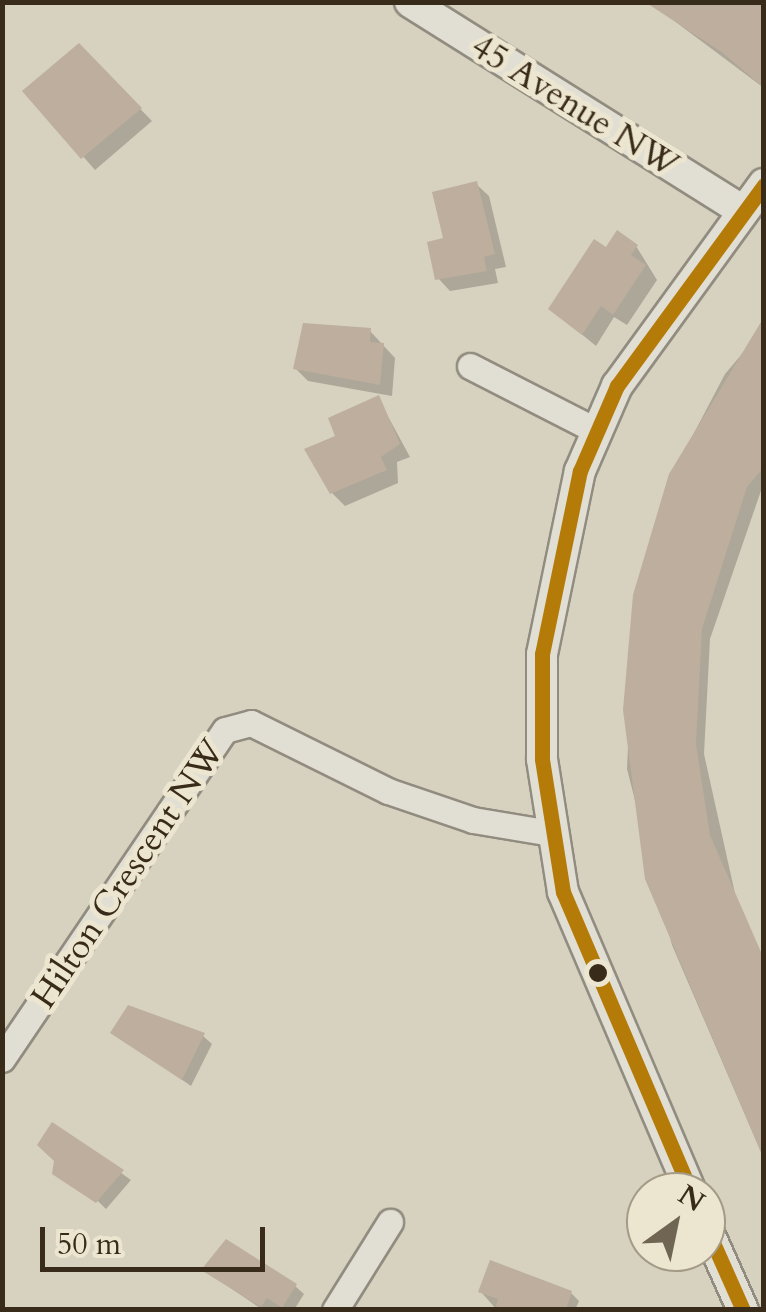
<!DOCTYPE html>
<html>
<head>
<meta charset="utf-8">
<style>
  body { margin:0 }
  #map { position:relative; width:766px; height:1312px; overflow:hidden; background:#d7d1bf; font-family:Cardo,serif }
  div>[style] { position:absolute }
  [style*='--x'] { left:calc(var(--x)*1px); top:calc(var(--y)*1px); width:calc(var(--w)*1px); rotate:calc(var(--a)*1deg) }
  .shadow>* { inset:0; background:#0003 }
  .building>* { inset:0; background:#bdae9e }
  .roads { filter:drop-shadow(2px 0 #918c7f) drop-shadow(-2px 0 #918c7f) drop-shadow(0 2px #918c7f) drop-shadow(0 -2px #918c7f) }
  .minor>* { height:25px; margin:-12.5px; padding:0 12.5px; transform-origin:12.5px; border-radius:12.5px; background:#e1ded4 }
  .tertiary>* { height:30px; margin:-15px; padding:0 15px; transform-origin:15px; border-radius:15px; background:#e1ded4 }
  .bus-1>* { height:15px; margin:-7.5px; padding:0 7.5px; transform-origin:7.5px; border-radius:7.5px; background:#b47b09 }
  .dots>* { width:28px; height:28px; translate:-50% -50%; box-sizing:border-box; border:5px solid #ece5cf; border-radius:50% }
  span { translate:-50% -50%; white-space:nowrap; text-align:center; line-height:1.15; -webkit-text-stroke:10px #ece5cf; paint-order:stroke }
  .street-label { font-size:35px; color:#392b19 }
  .frame { position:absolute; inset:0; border:5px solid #392b19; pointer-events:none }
  .north { position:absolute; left:626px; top:1172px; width:100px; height:100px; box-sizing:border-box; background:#ece5cf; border:2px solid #a49b86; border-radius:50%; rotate:33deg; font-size:28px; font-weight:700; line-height:40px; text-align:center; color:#392b19 }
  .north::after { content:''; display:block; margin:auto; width:35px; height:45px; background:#706553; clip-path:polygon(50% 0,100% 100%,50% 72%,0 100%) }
  .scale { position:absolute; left:40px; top:1227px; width:225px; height:45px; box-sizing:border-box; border:5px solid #392b19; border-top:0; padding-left:12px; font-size:30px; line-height:35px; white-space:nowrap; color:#392b19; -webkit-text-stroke:8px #ece5cf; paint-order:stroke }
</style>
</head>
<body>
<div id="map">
  <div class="shadow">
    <i style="clip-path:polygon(649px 2px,764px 2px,764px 88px)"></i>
    <i style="clip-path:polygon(79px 46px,152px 121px,95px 170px,26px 91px)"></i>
    <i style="clip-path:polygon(476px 184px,489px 196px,506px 267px,495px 269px,498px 283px,450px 291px,438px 278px,446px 240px)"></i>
    <i style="clip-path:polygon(636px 246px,657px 280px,627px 325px,614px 317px,596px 346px,551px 309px,607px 250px)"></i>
    <i style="clip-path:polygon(764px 328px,764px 482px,710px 639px,704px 754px,738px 907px,764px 962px,764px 1159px,672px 945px,627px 769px,635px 595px,672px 475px,725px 374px)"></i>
    <i style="clip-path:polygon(370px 331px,395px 358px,392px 396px,308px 381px,296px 369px)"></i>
    <i style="clip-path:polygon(378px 398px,410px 457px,397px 462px,398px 483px,345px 506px,332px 493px,338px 437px)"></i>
    <i style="clip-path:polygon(113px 1032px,203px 1036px,212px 1044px,191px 1086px)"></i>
    <i style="clip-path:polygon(53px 1125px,131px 1180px,106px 1209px,40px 1145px)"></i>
    <i style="clip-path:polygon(204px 1270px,295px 1286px,304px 1294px,294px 1310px,263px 1310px)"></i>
    <i style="clip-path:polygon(481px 1292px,571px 1293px,579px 1301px,575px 1310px,497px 1310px)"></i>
  </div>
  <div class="building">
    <i style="clip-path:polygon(645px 2px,764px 2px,764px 88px,723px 53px)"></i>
    <i style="clip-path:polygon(79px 43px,142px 108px,81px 159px,22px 91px)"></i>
    <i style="clip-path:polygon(477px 181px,495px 254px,484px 257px,487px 271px,435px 280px,427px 242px,443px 238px,432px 192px)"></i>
    <i style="clip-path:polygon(617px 230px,638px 245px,631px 255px,646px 265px,613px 315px,601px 306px,582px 335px,548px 309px,594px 239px,606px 247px)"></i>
    <i style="clip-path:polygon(764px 317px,764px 467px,747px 487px,702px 629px,696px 744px,710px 835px,764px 959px,763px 1157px,645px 879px,623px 710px,633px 595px,669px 474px)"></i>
    <i style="clip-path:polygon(303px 323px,371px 328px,370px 342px,384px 343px,380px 385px,293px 369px)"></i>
    <i style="clip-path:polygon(379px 395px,400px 444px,381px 457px,387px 470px,330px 494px,304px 449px,335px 436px,328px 418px)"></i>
    <i style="clip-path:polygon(128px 1005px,205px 1033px,182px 1080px,110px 1033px)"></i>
    <i style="clip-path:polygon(52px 1122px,124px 1170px,96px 1203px,52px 1174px,54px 1161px,37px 1145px)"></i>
    <i style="clip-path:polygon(226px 1239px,297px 1284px,282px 1308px,267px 1298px,261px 1307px,201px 1270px)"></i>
    <i style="clip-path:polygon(490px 1260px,572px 1291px,566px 1310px,495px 1310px,498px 1299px,478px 1292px)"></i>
  </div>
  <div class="roads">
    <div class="minor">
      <i style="--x:470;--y:366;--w:143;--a:27.1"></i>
      <i style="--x:2;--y:1059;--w:397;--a:-55.9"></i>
      <i style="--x:225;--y:730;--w:27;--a:-15"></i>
      <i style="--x:251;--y:723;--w:153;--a:26.4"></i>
      <i style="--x:388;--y:791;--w:90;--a:18.8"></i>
      <i style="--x:473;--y:820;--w:79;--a:9.5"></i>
      <i style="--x:335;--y:1310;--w:104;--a:-58"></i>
    </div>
    <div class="tertiary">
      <i style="--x:410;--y:2;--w:390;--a:32.1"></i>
      <i style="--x:691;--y:1192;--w:326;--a:-113.1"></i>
      <i style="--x:563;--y:892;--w:135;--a:-99"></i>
      <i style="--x:542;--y:759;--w:105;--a:-90"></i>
      <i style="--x:542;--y:654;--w:187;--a:-78.3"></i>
      <i style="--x:580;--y:471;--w:93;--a:-66.5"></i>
      <i style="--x:617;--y:386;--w:250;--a:-54"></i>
      <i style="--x:706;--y:1227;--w:91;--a:66"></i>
    </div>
  </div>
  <div class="bus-1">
    <i style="--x:691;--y:1192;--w:326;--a:-113.1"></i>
    <i style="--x:563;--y:892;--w:135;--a:-99"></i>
    <i style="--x:542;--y:759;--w:105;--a:-90"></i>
    <i style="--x:542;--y:654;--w:187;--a:-78.3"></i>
    <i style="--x:580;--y:471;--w:93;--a:-66.5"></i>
    <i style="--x:617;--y:386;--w:249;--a:-53.8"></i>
    <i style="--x:706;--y:1227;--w:91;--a:66"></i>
  </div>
  <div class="dots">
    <i style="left:598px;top:973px;background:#392b19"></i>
  </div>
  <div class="street-label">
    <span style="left:575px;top:106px;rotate:32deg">45 Avenue NW</span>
    <span style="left:128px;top:874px;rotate:-56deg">Hilton Crescent NW</span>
  </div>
  <div class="frame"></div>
  <div class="north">N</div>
  <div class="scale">50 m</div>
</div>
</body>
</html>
